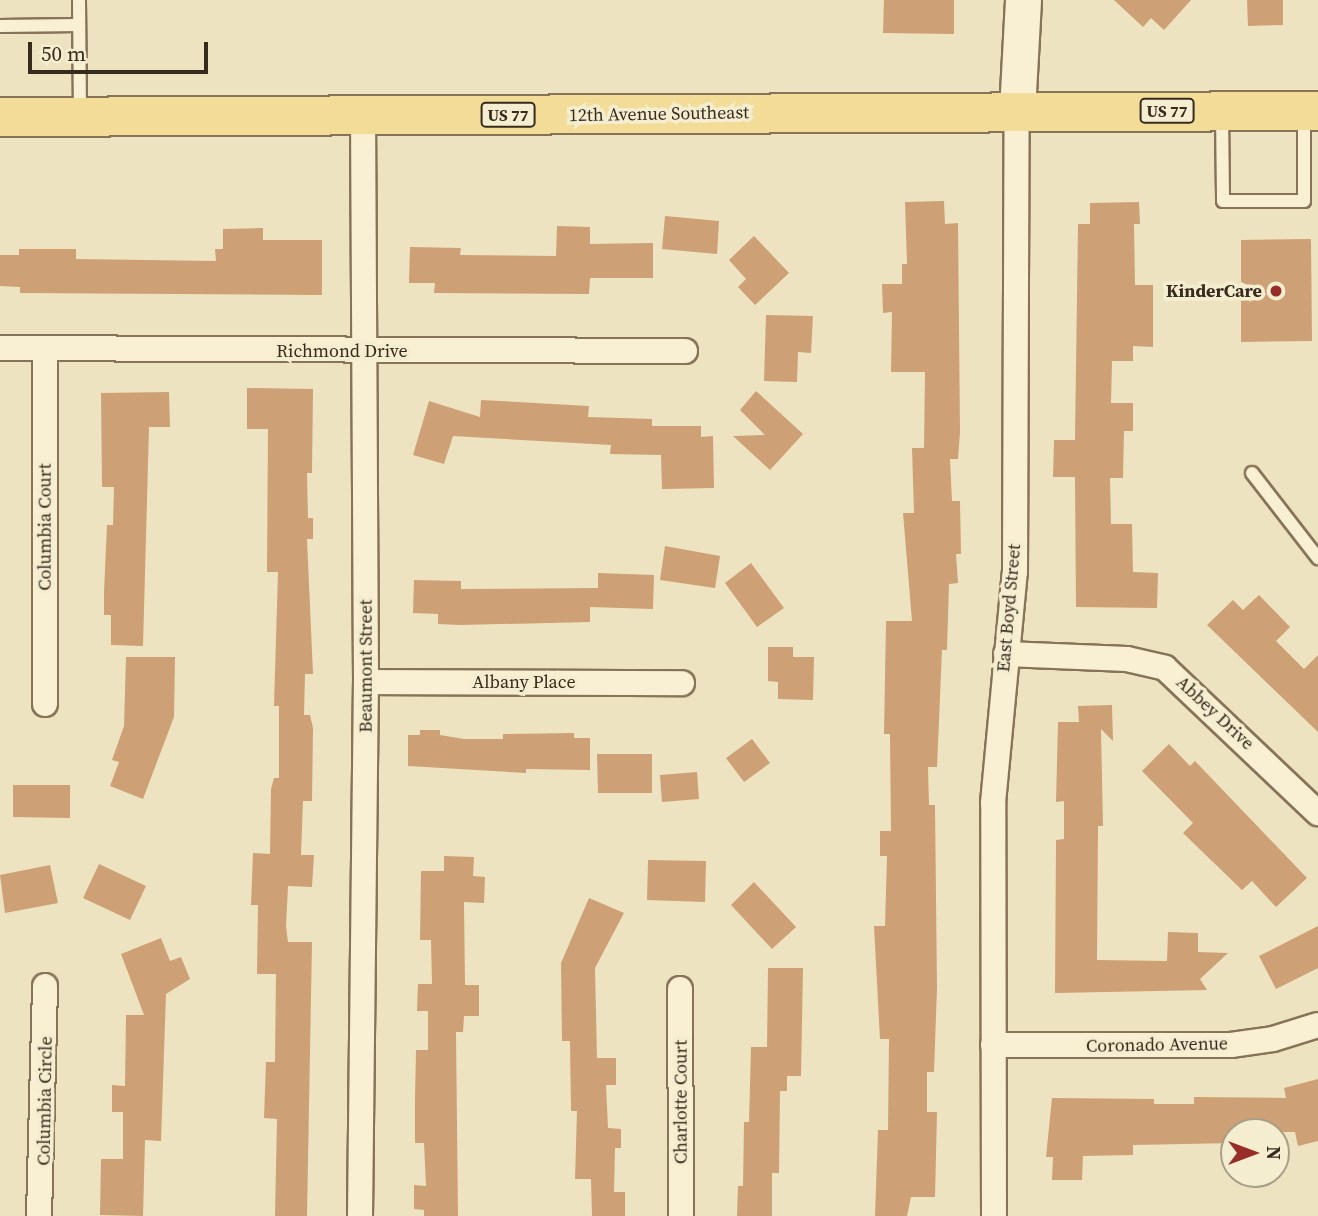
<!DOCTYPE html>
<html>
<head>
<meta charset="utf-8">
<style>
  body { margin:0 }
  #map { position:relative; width:1318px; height:1216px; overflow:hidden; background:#eee3c0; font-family:"Source Serif 4",serif }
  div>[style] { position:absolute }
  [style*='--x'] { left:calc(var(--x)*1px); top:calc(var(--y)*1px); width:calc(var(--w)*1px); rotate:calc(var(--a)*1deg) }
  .building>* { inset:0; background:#cda075 }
  .roads { filter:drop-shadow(2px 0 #877458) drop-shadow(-2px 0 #877458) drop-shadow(0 2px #877458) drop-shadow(0 -2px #877458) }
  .lane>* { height:12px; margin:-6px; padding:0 6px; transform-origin:6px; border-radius:6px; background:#f9f0d3 }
  .street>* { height:24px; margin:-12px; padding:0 12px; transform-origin:12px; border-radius:12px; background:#f9f0d3 }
  .secondary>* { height:35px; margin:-17.5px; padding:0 17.5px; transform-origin:17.5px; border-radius:17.5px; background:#f9f0d3 }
  .primary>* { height:38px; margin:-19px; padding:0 19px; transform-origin:19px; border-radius:19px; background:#f2dc97 }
  .dots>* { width:19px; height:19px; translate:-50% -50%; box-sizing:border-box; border:4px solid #f5edd0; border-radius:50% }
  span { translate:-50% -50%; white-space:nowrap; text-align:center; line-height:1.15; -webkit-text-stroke:7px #f5edd0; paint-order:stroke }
  .shield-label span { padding:2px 5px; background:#f5edd0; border:2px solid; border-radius:5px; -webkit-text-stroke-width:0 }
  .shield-label { font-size:16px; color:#372b1d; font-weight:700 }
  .street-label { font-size:18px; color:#372b1d }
  .poi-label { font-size:18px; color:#372b1d; font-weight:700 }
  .right { translate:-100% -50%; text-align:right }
  .north { position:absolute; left:1220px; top:1118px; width:70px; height:70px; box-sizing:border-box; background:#f5edd0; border:2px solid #a99f88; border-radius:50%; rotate:90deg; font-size:19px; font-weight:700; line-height:28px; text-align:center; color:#372b1d }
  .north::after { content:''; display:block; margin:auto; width:24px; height:32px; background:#972e28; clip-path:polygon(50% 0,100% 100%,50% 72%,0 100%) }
  .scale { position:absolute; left:28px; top:42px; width:180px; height:32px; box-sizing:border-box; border:4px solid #372b1d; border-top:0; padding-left:9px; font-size:21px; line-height:24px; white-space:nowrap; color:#372b1d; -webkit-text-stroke:5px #f5edd0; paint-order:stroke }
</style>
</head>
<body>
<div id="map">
  <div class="building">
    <i style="clip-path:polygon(884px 0,954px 0,954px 34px,883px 33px)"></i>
    <i style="clip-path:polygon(1114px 0,1191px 0,1164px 30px,1151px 18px,1143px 27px)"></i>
    <i style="clip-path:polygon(1247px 0,1283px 0,1283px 25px,1248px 26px)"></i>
    <i style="clip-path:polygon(944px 201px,945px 224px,958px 223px,960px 432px,958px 459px,950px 459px,952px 501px,960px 501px,961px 554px,956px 554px,958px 583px,949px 584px,947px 650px,942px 650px,937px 767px,928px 767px,929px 805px,935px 805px,937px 988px,934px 1072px,927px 1072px,927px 1112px,937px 1112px,935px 1197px,911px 1197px,907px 1216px,875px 1216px,878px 1130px,888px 1130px,889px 1039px,880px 1039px,874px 926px,885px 926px,887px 856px,880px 856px,880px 831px,891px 831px,890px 734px,884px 734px,886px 621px,912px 621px,903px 513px,914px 513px,912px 448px,924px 448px,925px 372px,891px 372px,892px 312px,883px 313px,882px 284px,902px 284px,902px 264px,907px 264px,905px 202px)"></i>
    <i style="clip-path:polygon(1139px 202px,1140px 224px,1134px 224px,1135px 285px,1153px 285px,1153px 347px,1133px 346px,1133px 361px,1112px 361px,1111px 403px,1133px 403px,1133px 431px,1124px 431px,1123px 478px,1110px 478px,1111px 524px,1132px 524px,1133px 572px,1158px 573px,1157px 608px,1076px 607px,1075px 477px,1053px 477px,1054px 440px,1075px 440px,1078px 224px,1090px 224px,1090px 203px)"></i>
    <i style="clip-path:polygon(665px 216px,719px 221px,717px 254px,662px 249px)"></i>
    <i style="clip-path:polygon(557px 226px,590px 227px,590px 244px,653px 243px,653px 278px,590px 278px,589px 294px,434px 293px,435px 283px,409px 283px,410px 247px,461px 248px,460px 255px,556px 256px)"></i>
    <i style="clip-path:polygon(263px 228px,263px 240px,322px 240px,322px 295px,20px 293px,20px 287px,0 286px,0 255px,19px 255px,19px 249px,76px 249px,76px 259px,216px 261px,215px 249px,223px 249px,223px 229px)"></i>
    <i style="clip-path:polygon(754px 236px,789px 273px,755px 305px,738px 287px,746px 279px,729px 260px)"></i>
    <i style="clip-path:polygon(1311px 239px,1312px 341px,1241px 342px,1241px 240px)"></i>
    <i style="clip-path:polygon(766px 315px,813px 316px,811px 353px,798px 352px,797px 382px,764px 381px)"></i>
    <i style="clip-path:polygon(247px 388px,313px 389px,312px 473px,307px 473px,308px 518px,313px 518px,313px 539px,307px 539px,313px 674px,305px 674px,304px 715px,310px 715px,313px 728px,312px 801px,303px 801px,301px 855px,314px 855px,312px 887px,288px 886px,286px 926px,288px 942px,312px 942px,307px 1216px,275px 1216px,277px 1119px,264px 1118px,266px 1062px,275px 1062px,276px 974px,257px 974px,258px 905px,251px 905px,253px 853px,270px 854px,271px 789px,274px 778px,279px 778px,279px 706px,274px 706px,278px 572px,267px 572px,268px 429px,247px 429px)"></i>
    <i style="clip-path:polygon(756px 391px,803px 434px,770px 470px,733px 436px,765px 435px,740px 410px)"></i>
    <i style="clip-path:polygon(169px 392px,170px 427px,149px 427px,143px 646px,111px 645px,111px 615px,104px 615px,104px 592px,107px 525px,113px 525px,114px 487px,102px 487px,101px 393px)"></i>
    <i style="clip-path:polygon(481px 400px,589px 406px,588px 417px,652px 419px,652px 426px,701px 426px,701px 437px,713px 436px,714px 488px,662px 489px,661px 455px,610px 454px,611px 445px,453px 436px,444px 464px,413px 455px,429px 401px,480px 417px)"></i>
    <i style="clip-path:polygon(665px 546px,720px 556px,715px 588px,660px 580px)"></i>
    <i style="clip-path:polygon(751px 563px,784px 608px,757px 627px,725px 583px)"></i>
    <i style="clip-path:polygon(598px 573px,654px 575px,653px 609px,590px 607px,590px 622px,460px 625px,438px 624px,438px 614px,413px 613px,414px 580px,461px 581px,461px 589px,598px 588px)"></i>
    <i style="clip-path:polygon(1259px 595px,1290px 627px,1276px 641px,1304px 669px,1318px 655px,1318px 732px,1207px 625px,1233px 600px,1243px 610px)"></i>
    <i style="clip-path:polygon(768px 647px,793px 647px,793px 657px,814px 657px,813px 700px,778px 699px,778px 682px,768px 681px)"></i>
    <i style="clip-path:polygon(126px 657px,175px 657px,174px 717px,143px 799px,110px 786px,119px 762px,112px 760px,124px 726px)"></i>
    <i style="clip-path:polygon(1112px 705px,1113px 741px,1101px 729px,1103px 826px,1098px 826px,1097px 960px,1167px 961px,1168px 932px,1198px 933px,1198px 952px,1228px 953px,1200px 979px,1207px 990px,1055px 993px,1056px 840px,1064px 839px,1064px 801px,1056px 802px,1058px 722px,1079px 722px,1078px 706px)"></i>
    <i style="clip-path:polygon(420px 730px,440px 730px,440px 735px,464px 739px,503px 739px,503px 734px,574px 733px,574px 738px,590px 738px,590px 770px,526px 769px,526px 773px,408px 766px,408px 735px,420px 735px)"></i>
    <i style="clip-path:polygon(752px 739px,770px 763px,744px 782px,726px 758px)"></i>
    <i style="clip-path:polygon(1169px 744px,1190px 766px,1195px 761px,1307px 878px,1276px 907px,1252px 881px,1242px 890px,1183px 833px,1193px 823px,1142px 771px)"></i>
    <i style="clip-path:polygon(597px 754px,652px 754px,652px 793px,598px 793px)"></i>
    <i style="clip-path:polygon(697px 772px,699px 799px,662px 802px,660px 775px)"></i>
    <i style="clip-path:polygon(13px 785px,70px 785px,70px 818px,13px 817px)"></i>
    <i style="clip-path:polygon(444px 856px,474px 857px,473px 876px,485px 877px,484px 903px,464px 902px,465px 985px,479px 985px,479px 1016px,464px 1016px,463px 1032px,456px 1032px,458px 1216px,424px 1216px,424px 1210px,414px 1209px,414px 1185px,426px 1186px,424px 1143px,415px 1143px,415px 1098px,416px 1050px,428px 1050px,428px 1011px,417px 1011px,418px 984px,432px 984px,431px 940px,420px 940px,421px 871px,444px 871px)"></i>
    <i style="clip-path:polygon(648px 860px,706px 861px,705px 902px,647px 900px)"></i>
    <i style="clip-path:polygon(99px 864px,146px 886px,130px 920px,83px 898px)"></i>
    <i style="clip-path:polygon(50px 865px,58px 903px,5px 913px,0 875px)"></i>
    <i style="clip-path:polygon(754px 882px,796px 927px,772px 949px,731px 905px)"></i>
    <i style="clip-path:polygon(589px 898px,624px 913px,595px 968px,597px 1058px,616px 1058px,616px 1085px,606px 1085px,608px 1128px,621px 1129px,621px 1148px,615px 1148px,614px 1192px,625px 1192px,625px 1216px,592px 1216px,591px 1179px,575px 1179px,577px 1111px,571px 1111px,570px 1041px,562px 1041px,561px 963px)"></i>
    <i style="clip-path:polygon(1318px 926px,1318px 968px,1276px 989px,1259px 956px)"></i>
    <i style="clip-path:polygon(161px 938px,170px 961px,181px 957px,190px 979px,166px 994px,161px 1141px,145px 1140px,143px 1216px,100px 1215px,101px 1159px,123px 1159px,123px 1112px,112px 1112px,112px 1085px,125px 1086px,126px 1015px,144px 1015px,121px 954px)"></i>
    <i style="clip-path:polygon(768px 968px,803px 968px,801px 1076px,787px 1076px,787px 1091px,780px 1091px,779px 1173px,772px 1173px,772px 1216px,737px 1216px,738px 1186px,743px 1186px,744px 1122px,749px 1122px,751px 1047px,767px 1047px)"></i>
    <i style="clip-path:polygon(1318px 1079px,1318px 1141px,1298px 1146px,1295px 1132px,1234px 1132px,1234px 1143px,1133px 1145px,1133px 1155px,1083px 1156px,1082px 1180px,1052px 1180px,1053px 1157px,1046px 1157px,1052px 1098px,1154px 1099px,1154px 1104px,1194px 1104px,1194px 1097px,1286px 1098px,1284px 1088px)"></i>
  </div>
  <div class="roads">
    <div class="lane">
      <i style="--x:79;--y:0;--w:113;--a:89.5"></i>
      <i style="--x:0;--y:26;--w:79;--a:-0.7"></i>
      <i style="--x:1222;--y:115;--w:86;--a:89.3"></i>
      <i style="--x:1223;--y:201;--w:81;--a:0"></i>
      <i style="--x:1304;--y:201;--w:87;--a:-90"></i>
      <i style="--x:1252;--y:473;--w:108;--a:52.2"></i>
    </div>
    <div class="street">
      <i style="--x:0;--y:348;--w:685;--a:0.25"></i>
      <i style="--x:45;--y:349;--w:355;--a:90"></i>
      <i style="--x:1006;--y:654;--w:121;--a:2.4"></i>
      <i style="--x:1127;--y:659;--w:39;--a:13"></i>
      <i style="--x:1165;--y:668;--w:211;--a:43.5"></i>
      <i style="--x:366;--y:682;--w:316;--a:0.2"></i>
      <i style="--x:680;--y:989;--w:227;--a:89.7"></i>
      <i style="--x:993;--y:1045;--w:238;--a:0"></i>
      <i style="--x:1231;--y:1045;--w:42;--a:-8.1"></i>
      <i style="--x:1273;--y:1039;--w:47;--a:-17.3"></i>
      <i style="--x:39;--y:1216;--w:230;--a:-88.5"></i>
      <i style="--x:360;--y:1216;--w:534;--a:-89.36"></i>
      <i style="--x:366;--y:682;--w:565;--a:-90.3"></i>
      <i style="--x:994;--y:1216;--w:413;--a:-90.1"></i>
      <i style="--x:993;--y:803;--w:232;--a:-84.6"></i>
      <i style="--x:1015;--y:572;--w:461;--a:-89.8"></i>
    </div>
    <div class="secondary">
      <i style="--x:1017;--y:111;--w:111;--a:-86.9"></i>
    </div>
    <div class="primary">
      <i style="--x:0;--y:117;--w:1318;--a:-0.26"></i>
    </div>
  </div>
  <div class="dots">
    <i style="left:1276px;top:291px;background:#972e28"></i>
  </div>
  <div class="shield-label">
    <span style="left:1167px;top:111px">US 77</span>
    <span style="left:508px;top:115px">US 77</span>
  </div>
  <div class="street-label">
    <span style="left:659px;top:114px;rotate:-1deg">12th Avenue Southeast</span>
    <span style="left:342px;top:351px">Richmond Drive</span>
    <span style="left:45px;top:527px;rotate:-90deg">Columbia Court</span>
    <span style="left:1009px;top:608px;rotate:-85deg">East Boyd Street</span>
    <span style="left:366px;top:666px;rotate:-90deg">Beaumont Street</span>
    <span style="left:524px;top:682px">Albany Place</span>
    <span style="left:1215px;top:713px;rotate:43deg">Abbey Drive</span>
    <span style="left:1157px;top:1045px;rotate:-1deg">Coronado Avenue</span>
    <span style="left:45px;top:1101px;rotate:-89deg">Columbia Circle</span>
    <span style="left:681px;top:1102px;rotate:-90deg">Charlotte Court</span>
  </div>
  <div class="poi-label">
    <span class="right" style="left:1262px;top:291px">KinderCare</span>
  </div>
  <div class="north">N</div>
  <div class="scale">50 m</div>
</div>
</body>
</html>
